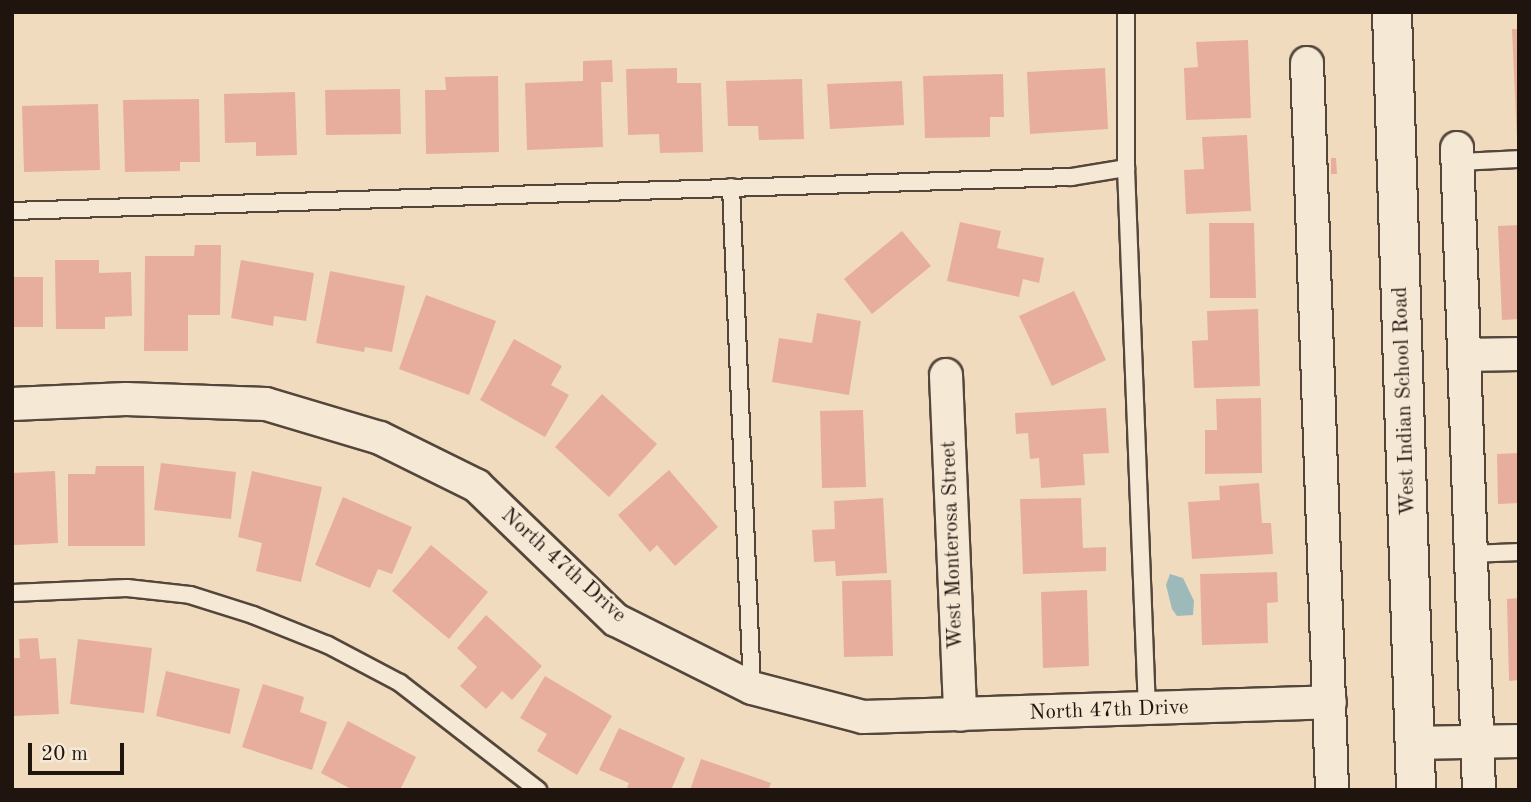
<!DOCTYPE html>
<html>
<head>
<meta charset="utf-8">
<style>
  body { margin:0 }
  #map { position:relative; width:1531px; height:802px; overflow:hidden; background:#f0dbbe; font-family:"Old Standard TT",serif }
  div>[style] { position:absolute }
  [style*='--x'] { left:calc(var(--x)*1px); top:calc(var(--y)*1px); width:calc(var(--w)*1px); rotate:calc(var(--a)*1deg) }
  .water>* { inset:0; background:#9eb9ba }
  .building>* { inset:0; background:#e7ae9d }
  .roads { filter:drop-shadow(2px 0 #54463b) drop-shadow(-2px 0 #54463b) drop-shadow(0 2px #54463b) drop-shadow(0 -2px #54463b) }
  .service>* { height:16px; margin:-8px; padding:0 8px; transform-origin:8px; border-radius:8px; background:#f5e8d5 }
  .minor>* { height:32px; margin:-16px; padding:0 16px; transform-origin:16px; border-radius:16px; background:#f5e8d5 }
  .secondary>* { height:38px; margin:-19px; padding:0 19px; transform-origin:19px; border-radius:19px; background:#f5e8d5 }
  span { translate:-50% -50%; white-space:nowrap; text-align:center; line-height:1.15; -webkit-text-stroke:5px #f5e8d5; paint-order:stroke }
  .street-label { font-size:21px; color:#20140f }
  .frame { position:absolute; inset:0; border:14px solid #20140f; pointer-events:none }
  .scale { position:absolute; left:28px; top:743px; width:96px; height:32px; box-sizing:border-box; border:4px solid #20140f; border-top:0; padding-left:9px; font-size:21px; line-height:24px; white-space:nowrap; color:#20140f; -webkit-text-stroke:5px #f5e8d5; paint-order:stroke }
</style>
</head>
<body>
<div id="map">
  <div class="water">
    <i style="clip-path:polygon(1170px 574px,1183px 578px,1194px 601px,1193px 615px,1177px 616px,1172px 609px,1166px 585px)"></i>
  </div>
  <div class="building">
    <i style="clip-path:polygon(1512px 29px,1519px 29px,1519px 140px,1517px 140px)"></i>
    <i style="clip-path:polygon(1248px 40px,1251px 118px,1186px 120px,1184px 68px,1198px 67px,1196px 42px)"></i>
    <i style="clip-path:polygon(612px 60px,613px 82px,601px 82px,603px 147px,527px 150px,525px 83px,583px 81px,583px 61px)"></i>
    <i style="clip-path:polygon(677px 68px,677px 83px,701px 83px,703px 152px,660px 153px,659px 134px,628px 135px,626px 69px)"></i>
    <i style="clip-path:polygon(1105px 68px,1108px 129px,1030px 134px,1027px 72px)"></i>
    <i style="clip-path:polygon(1003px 74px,1004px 117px,990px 117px,990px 137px,925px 138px,923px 76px)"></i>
    <i style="clip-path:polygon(498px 76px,499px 152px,426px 154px,425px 90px,446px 90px,445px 77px)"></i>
    <i style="clip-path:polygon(802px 79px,804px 139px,759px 140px,758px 126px,728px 126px,726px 81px)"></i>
    <i style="clip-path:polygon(902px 81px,904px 125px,830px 129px,827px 84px)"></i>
    <i style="clip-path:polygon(400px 89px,401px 134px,326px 135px,325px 90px)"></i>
    <i style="clip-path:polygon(295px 92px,297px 155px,256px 156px,256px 142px,225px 143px,224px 94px)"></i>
    <i style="clip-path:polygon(199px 99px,200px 162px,180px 162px,180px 171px,125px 172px,123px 100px)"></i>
    <i style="clip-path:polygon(98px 104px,100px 170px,24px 172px,22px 106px)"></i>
    <i style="clip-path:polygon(1247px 135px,1251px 211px,1186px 214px,1184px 170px,1204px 169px,1202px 137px)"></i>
    <i style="clip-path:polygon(1331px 158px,1336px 158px,1337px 174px,1331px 174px)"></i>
    <i style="clip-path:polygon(960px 222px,1001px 231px,997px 248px,1044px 258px,1039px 283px,1023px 279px,1019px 297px,947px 281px)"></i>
    <i style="clip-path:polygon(1209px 223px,1254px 223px,1256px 298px,1210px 298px)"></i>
    <i style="clip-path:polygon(1519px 225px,1519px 319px,1502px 320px,1498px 226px)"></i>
    <i style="clip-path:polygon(902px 231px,931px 266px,872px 314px,844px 279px)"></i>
    <i style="clip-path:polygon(195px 245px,221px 245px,220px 315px,188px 315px,188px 351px,144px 351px,145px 256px,194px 256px)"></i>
    <i style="clip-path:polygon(55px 260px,99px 260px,99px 273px,131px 272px,132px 316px,105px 317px,105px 329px,56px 329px)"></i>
    <i style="clip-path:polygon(241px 260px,314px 273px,306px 321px,274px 316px,273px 326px,231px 318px)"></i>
    <i style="clip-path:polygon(330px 271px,405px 286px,392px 352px,365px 347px,364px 352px,316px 343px)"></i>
    <i style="clip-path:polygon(12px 277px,43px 277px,43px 327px,12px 327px)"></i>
    <i style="clip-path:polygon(1074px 291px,1106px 360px,1052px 386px,1019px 316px)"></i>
    <i style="clip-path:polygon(426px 295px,496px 321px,469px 395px,399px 369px)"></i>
    <i style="clip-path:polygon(1258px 309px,1260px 386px,1194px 388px,1192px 341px,1208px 340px,1207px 311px)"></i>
    <i style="clip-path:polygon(817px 313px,861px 321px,849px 395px,772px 382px,779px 338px,812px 343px)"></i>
    <i style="clip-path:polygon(514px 339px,562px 366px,551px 385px,569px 395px,545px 437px,480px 400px)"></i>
    <i style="clip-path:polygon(602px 394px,657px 444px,609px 497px,555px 447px)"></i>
    <i style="clip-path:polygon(1261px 398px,1262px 473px,1205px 474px,1205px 430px,1217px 430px,1216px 399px)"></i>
    <i style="clip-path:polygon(1106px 408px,1109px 453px,1083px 454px,1085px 485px,1041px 488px,1039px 458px,1030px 459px,1028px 433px,1016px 434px,1015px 413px)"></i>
    <i style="clip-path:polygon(863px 410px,866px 487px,822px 488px,820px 411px)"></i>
    <i style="clip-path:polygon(1519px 453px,1519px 503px,1498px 504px,1497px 454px)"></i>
    <i style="clip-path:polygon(161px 463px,236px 472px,231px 519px,154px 510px)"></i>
    <i style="clip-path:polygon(96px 466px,144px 466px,145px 546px,68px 546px,68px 474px,95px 474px)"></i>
    <i style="clip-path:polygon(669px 470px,718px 527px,675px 566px,657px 545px,650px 552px,618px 515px)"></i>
    <i style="clip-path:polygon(55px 471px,58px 543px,14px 545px,12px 473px)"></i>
    <i style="clip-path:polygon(252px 471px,322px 487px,301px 582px,256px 571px,262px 543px,238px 537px)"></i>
    <i style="clip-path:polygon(1259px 483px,1262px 523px,1271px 523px,1273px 554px,1192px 559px,1188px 502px,1220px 500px,1219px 486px)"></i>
    <i style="clip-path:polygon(343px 497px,412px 527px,392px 574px,378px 569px,370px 588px,315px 565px)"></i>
    <i style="clip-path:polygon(883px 498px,887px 573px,836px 576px,835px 561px,814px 562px,812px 530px,835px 529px,834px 501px)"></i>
    <i style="clip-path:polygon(1081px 498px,1083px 548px,1106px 547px,1106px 571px,1023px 574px,1020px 499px)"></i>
    <i style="clip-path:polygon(431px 545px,488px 592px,449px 639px,392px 591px)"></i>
    <i style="clip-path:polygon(1277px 572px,1278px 602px,1267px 603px,1268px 643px,1202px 645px,1200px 574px)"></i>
    <i style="clip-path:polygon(891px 580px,893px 656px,844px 657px,842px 581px)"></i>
    <i style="clip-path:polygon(1087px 590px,1089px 666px,1043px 668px,1041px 592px)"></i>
    <i style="clip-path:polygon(1519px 598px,1519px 680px,1509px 681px,1507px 599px)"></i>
    <i style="clip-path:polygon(486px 615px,542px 666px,512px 700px,502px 691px,486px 709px,460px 686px,477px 667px,457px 648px)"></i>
    <i style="clip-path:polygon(38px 638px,40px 659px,56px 658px,59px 714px,12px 716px,12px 658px,20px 658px,19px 639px)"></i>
    <i style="clip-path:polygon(78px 639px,152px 648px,144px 713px,70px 704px)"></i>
    <i style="clip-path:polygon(166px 671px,240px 689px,230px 734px,156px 716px)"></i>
    <i style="clip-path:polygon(545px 676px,612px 716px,577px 775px,537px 751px,547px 734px,520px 718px)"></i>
    <i style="clip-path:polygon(263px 684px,304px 697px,300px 712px,327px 722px,312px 770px,242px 747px)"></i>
    <i style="clip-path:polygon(348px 721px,416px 757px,400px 790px,353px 790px,321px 773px)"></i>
    <i style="clip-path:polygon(619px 728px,685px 758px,671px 790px,626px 790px,629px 783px,599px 770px)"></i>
    <i style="clip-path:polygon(701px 759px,771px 783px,768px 790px,690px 790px)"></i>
  </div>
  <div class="roads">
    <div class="service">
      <i style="--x:1126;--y:12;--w:156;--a:90"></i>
      <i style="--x:1126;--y:168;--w:542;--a:87.78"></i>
      <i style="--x:1458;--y:162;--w:61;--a:-2.8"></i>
      <i style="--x:731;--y:187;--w:501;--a:87.6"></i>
      <i style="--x:12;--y:211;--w:1060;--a:-1.84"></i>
      <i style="--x:1071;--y:177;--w:56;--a:-9.3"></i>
      <i style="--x:1471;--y:554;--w:48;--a:-2.4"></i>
      <i style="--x:12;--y:593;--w:115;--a:-2.5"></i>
      <i style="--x:127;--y:588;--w:63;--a:6.3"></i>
      <i style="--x:190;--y:595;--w:66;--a:17.6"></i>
      <i style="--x:253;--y:615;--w:81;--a:21.8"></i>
      <i style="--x:328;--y:645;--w:81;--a:27.8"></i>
      <i style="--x:400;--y:683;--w:175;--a:37.8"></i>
    </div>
    <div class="minor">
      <i style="--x:1307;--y:63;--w:727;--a:88.03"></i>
      <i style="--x:1457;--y:148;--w:642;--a:88.04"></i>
      <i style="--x:1465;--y:355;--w:54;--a:-1.1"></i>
      <i style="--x:946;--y:375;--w:340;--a:87.6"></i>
      <i style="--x:12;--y:404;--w:114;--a:-2.5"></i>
      <i style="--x:126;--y:399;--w:140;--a:2"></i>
      <i style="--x:266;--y:404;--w:119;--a:16.6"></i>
      <i style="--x:380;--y:438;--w:108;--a:26.3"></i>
      <i style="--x:477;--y:486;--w:193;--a:44"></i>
      <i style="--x:616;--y:620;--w:152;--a:26.6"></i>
      <i style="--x:752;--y:688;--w:115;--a:14.6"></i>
      <i style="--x:863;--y:717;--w:467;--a:-1.8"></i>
      <i style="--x:1414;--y:743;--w:105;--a:-1.1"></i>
    </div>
    <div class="secondary">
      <i style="--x:1392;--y:12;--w:778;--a:88.23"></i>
    </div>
  </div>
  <div class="street-label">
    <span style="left:1405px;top:401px;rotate:-92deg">West Indian School Road</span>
    <span style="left:953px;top:545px;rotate:-92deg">West Monterosa Street</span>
    <span style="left:563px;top:566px;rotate:42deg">North 47th Drive</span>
    <span style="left:1109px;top:711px;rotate:-2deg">North 47th Drive</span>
  </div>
  <div class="frame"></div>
  <div class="scale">20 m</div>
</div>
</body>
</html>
